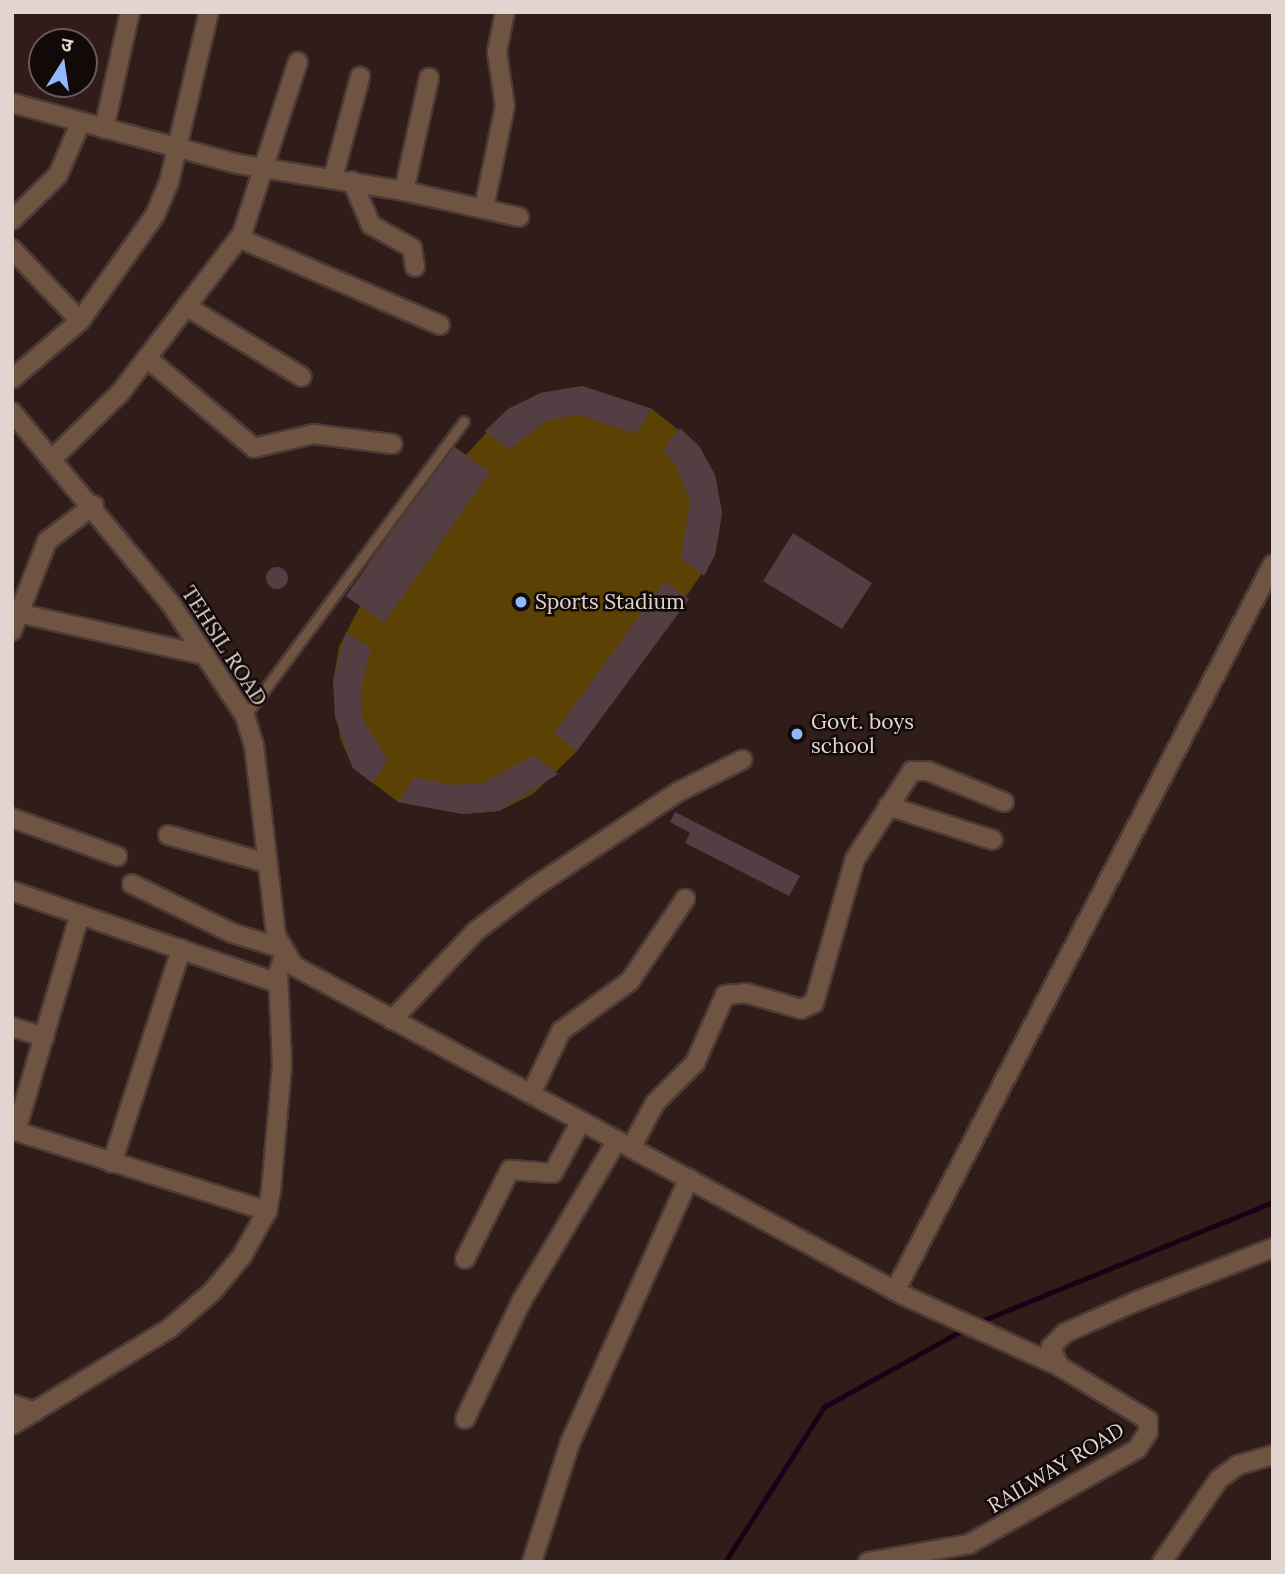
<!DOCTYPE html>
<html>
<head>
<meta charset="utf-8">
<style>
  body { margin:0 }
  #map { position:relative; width:1285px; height:1574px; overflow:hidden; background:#301d1a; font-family:Lora,"Noto Sans Devanagari",serif }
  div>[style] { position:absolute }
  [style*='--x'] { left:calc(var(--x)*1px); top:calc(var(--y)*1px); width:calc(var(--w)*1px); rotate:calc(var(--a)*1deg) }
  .green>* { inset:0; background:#5c4105 }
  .stream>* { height:4.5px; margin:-2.25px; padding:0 2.25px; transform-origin:2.25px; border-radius:2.25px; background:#1d0015 }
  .building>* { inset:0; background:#533f43 }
  .round { border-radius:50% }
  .roads { filter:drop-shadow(2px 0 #4c3a37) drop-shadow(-2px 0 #4c3a37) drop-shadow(0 2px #4c3a37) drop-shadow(0 -2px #4c3a37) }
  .lane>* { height:9px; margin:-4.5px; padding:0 4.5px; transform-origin:4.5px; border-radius:4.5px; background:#705442 }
  .street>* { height:18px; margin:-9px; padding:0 9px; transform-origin:9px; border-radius:9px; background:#705442 }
  .dots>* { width:19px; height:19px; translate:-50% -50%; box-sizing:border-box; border:4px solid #120a08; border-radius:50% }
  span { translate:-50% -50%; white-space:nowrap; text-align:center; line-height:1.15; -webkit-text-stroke:5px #120a08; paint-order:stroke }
  .poi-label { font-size:21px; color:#e1d4d1 }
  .left { translate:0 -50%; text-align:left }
  .street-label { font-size:21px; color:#e1d4d1 }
  .frame { position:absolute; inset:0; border:14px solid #e1d4d1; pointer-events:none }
  .north { position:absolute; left:28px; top:28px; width:70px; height:70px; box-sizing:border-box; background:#120a08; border:2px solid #655b58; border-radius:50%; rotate:12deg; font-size:19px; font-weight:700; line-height:28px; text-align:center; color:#e1d4d1 }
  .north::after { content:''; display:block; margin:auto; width:24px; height:32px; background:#91b8fd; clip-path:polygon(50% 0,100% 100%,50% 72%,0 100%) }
</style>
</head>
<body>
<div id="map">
  <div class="green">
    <i style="clip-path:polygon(582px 386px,652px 409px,699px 446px,715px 475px,722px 513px,715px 555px,577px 751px,533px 794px,499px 811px,463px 814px,398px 802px,353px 768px,340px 738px,333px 681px,339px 647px,360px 606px,346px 596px,452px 445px,466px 455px,508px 409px,541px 393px)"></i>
  </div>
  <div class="stream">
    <i style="--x:979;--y:1322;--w:318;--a:-22.2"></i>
    <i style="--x:725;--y:1562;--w:184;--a:-57.4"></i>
    <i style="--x:824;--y:1407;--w:161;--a:-29"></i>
  </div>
  <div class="building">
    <i style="clip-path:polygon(582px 386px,652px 409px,635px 434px,581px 415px,548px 420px,509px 450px,485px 431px,508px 409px,541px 393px)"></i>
    <i style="clip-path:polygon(680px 428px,699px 446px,715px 475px,722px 513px,715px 555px,704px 576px,681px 559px,690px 501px,676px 465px,662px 451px)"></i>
    <i style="clip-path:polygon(454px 447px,490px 472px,384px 623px,346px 596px)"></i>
    <i style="clip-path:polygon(793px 533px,872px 583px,842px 629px,763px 581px)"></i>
    <i class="round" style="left:266px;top:567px;width:22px;height:22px"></i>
    <i style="clip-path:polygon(665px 581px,689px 599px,577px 751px,554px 733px)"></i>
    <i style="clip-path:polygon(346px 632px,371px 648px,361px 690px,362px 718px,388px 761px,372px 783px,353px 768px,335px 717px,333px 681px)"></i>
    <i style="clip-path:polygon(534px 755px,558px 774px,499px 811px,463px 814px,398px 802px,414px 777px,453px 785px,483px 783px)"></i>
    <i style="clip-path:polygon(675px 812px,800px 876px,789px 896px,685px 843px,690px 833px,670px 822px)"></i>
  </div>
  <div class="roads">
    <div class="lane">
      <i style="--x:245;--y:716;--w:367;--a:-53.4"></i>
    </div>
    <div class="street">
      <i style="--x:12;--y:103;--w:234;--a:15.1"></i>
      <i style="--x:238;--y:164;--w:168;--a:9.2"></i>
      <i style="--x:404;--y:191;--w:118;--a:12.7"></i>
      <i style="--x:104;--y:129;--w:120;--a:-77.5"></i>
      <i style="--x:333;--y:178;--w:105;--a:-75"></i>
      <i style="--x:352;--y:181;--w:48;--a:66.6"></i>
      <i style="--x:371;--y:225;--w:47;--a:29.3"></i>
      <i style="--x:412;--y:248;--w:19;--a:81"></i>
      <i style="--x:404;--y:191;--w:116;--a:-77.5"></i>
      <i style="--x:484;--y:208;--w:104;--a:-78.4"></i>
      <i style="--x:505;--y:106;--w:55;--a:-98.4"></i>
      <i style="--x:497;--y:52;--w:41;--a:-78.7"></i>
      <i style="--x:12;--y:220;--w:64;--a:-44.4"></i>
      <i style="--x:58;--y:175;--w:56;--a:-66.7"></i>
      <i style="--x:239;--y:238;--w:219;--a:23.4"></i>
      <i style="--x:12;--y:249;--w:99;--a:46.6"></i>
      <i style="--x:189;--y:308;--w:132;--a:31.4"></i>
      <i style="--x:148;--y:359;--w:138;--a:40"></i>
      <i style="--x:254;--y:448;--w:61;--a:-13.3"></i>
      <i style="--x:313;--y:434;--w:80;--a:7.2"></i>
      <i style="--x:12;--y:379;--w:89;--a:-40.5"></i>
      <i style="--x:80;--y:321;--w:130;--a:-54.7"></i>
      <i style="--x:155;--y:215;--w:36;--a:-67"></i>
      <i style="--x:169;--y:182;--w:175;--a:-76.8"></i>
      <i style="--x:12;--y:412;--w:249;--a:50.4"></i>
      <i style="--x:171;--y:604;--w:134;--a:56.5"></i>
      <i style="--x:245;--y:716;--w:30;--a:73"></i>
      <i style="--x:254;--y:745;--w:192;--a:83.4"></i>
      <i style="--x:276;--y:936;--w:35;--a:59"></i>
      <i style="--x:294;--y:966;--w:692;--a:28.38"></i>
      <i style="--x:903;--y:1295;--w:171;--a:24.5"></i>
      <i style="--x:54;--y:457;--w:92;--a:-44.1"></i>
      <i style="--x:120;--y:393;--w:200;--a:-52.5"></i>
      <i style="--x:242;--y:234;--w:181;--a:-72"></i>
      <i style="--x:18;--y:613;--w:192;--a:12.7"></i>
      <i style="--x:12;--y:631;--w:97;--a:-68.7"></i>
      <i style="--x:47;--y:541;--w:59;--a:-37.5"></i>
      <i style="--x:888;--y:806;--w:110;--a:17.9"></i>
      <i style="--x:12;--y:818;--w:112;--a:19.9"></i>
      <i style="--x:168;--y:835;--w:103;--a:15.8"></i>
      <i style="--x:132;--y:884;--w:111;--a:26.1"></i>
      <i style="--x:232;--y:933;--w:51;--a:17"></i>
      <i style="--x:12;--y:891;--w:281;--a:19.1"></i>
      <i style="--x:392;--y:1020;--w:122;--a:-46.7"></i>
      <i style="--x:476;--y:931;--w:73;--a:-37.2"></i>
      <i style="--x:534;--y:887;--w:173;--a:-33.4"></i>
      <i style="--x:678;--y:792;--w:72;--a:-26.6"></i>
      <i style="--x:12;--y:1027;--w:34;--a:17"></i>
      <i style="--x:531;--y:1094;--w:70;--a:-64.5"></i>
      <i style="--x:561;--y:1031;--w:85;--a:-35.9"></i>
      <i style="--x:630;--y:981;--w:99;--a:-56.1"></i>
      <i style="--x:12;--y:1130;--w:268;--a:17.6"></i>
      <i style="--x:16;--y:1131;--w:226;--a:-73.6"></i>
      <i style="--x:631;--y:1148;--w:51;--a:-61.9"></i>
      <i style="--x:655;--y:1103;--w:57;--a:-45"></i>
      <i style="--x:695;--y:1063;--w:74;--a:-66.2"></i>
      <i style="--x:725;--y:995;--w:21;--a:-5"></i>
      <i style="--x:746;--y:993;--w:57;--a:16.2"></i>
      <i style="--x:801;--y:1009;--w:14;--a:-25"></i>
      <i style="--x:814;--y:1003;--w:150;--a:-74.1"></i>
      <i style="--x:855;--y:859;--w:105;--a:-57.1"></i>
      <i style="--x:912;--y:771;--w:16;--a:0"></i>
      <i style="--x:928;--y:771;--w:82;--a:22.2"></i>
      <i style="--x:112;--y:1163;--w:225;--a:-72.1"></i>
      <i style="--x:465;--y:1259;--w:100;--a:-63.2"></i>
      <i style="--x:510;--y:1170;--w:43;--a:4"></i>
      <i style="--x:553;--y:1173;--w:59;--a:-61.7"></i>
      <i style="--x:895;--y:1291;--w:819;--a:-62.53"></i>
      <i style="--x:12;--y:1404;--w:24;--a:19"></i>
      <i style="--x:465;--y:1419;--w:130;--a:-64.4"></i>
      <i style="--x:521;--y:1302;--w:188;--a:-59.3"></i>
      <i style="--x:12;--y:1425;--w:185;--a:-31.5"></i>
      <i style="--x:170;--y:1328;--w:55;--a:-40.6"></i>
      <i style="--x:212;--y:1292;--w:47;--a:-50.2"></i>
      <i style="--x:242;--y:1256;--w:51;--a:-60.9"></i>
      <i style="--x:267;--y:1211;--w:20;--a:-79"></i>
      <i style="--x:271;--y:1191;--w:127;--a:-85"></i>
      <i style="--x:282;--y:1064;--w:90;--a:-92.5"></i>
      <i style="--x:278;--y:974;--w:19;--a:-72"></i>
      <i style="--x:532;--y:1562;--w:125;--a:-72.3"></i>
      <i style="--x:570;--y:1443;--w:290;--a:-65.8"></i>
      <i style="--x:868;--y:1562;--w:103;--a:-10.1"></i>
      <i style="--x:969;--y:1544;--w:193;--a:-29.5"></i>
      <i style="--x:1137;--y:1449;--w:20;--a:-57"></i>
      <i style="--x:1148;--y:1432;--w:12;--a:-90"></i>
      <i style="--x:1148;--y:1420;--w:104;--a:-148.8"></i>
      <i style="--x:1059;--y:1366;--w:21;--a:-113"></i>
      <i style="--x:1051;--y:1347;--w:20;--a:-45"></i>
      <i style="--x:1065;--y:1333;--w:79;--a:-24"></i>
      <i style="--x:1137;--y:1301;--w:146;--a:-21.3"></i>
      <i style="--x:1162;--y:1562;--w:101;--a:-55.5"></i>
      <i style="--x:1219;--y:1479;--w:24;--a:-36"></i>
      <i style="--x:1238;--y:1465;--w:36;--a:-16"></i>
    </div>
  </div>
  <div class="dots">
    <i style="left:521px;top:602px;background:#91b8fd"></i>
    <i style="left:797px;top:734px;background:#91b8fd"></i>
  </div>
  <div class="poi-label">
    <span class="left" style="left:535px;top:602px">Sports Stadium</span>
    <span class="left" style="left:811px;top:734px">Govt. boys<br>school</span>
  </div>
  <div class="street-label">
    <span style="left:224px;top:646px;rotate:57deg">TEHSIL ROAD</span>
    <span style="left:1056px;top:1468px;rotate:-31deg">RAILWAY ROAD</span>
  </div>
  <div class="frame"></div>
  <div class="north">उ</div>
</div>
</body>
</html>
